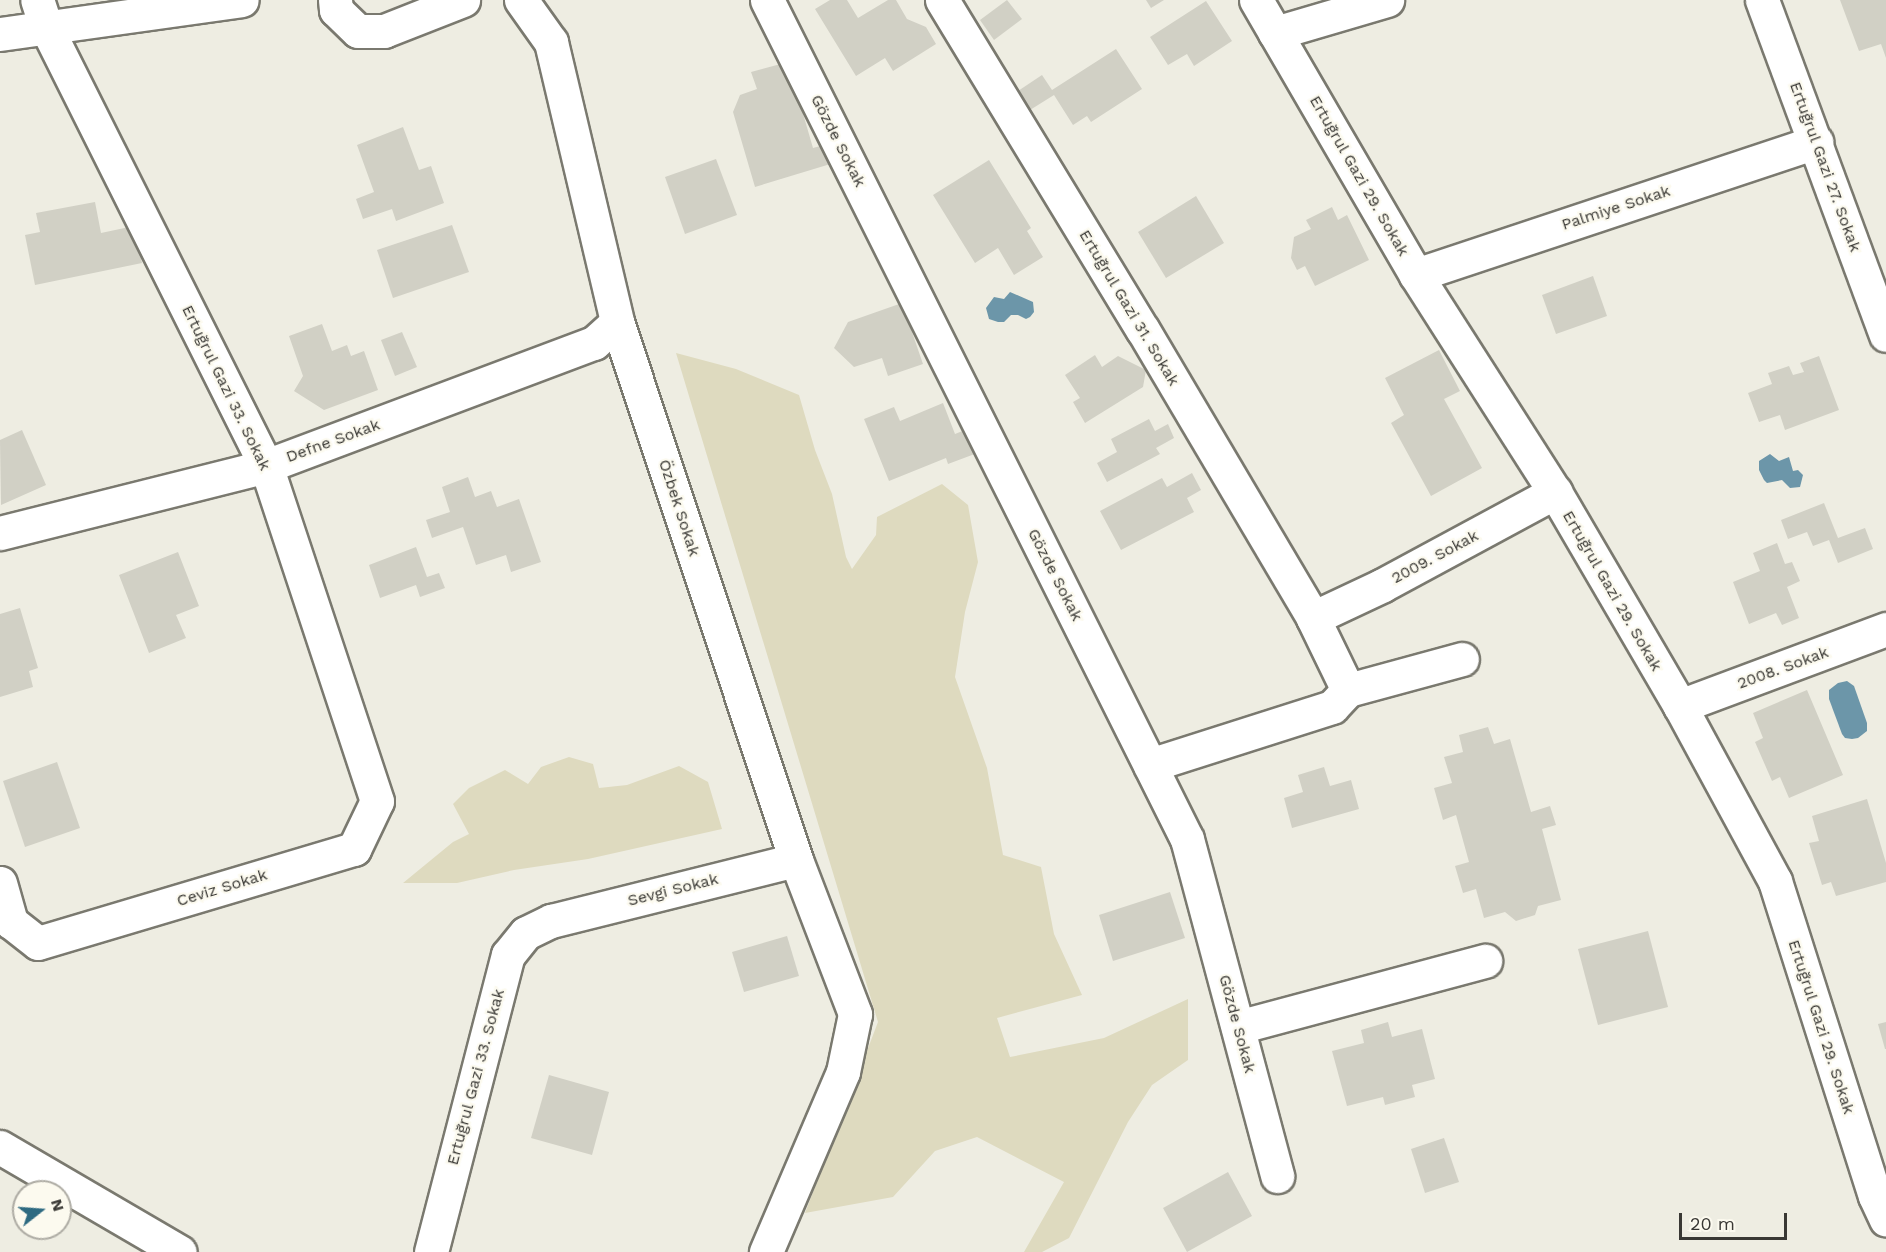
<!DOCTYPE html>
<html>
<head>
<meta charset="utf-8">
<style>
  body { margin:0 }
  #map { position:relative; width:1886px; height:1252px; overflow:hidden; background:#eeede2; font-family:"Work Sans",sans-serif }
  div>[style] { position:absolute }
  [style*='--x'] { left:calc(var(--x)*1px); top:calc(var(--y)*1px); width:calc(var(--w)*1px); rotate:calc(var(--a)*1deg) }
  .green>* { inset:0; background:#dedabf }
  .water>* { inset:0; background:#6c96a9 }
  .building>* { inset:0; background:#d1d0c5 }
  .roads { filter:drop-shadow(2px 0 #7a796f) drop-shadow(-2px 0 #7a796f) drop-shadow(0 2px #7a796f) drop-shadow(0 -2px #7a796f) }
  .minor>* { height:33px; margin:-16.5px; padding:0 16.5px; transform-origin:16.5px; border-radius:16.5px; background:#fff }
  span { translate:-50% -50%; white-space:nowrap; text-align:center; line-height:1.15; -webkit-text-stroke:4.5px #fcfaef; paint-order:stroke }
  .street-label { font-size:16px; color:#393834 }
  .north { position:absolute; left:12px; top:1180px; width:60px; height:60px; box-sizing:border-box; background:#fcfaef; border:2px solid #aeaca4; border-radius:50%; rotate:73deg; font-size:16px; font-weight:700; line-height:24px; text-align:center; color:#393834 }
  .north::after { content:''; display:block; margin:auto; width:21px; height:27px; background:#2e6a81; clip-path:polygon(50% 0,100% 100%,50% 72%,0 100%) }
  .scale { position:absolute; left:1679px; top:1213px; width:108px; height:27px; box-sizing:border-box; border:3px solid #393834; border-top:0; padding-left:8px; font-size:18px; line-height:21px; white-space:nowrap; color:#393834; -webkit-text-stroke:4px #fcfaef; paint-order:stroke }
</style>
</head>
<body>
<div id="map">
  <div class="green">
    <i style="clip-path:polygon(676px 353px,736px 369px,799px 395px,815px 450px,832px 494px,846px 557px,852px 569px,876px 535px,877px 517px,942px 484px,968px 505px,978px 562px,965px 612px,955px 677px,987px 768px,1003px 855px,1041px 867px,1054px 934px,1082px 995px,997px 1018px,1010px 1057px,1104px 1038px,1188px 999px,1188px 1060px,1152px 1085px,1128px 1122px,1069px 1238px,1042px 1252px,1024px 1252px,1064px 1182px,977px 1137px,935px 1151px,893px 1197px,805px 1213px,878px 1022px)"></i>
    <i style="clip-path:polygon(569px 757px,593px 764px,599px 788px,627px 785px,679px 766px,708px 782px,722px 829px,588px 859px,514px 870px,457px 883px,403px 883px,453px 842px,469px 834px,453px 804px,469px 788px,505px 770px,528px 784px,541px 767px)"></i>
  </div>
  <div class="water">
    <i style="clip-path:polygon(1010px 292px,1033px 302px,1034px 312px,1030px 317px,1026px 319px,1018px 315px,1011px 315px,1004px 322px,998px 322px,989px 319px,986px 308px,994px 297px,1004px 299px)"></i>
    <i style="clip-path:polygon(1770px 454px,1779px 461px,1789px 457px,1793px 471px,1798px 470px,1803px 475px,1800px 487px,1790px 488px,1782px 480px,1767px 483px,1764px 480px,1759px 470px,1759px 461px)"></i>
    <i style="clip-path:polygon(1847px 681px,1854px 686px,1867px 723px,1867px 731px,1858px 738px,1852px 739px,1845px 738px,1842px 734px,1829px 699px,1829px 690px,1838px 683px)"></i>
  </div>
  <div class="building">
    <i style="clip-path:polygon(830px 0,847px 0,858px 18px,888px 0,896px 0,907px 19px,926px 27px,936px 44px,893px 71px,885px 58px,856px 76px,815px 9px)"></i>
    <i style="clip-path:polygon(1007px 0,1022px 19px,994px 40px,980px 20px)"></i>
    <i style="clip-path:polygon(1146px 0,1164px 0,1151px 8px)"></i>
    <i style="clip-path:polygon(1840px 0,1886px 0,1886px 58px,1881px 44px,1859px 51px)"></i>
    <i style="clip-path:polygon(1206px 1px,1232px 41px,1194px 66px,1187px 54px,1168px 65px,1150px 37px)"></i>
    <i style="clip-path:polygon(1116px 49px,1142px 89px,1091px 122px,1087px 116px,1073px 125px,1054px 95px,1030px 110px,1018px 91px,1042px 75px,1052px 90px)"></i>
    <i style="clip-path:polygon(788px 62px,813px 148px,831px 143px,837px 162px,755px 187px,733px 112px,740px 95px,757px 89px,751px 72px)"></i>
    <i style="clip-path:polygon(403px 127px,419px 170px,431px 166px,444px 203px,396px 221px,392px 209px,363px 219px,356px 199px,374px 192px,357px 145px)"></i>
    <i style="clip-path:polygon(716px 159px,737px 215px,685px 234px,665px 177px)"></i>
    <i style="clip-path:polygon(989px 160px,1031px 228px,1027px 231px,1043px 257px,1014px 275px,998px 248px,975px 263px,933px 195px)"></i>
    <i style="clip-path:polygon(1196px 196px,1224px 243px,1166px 278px,1138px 232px)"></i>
    <i style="clip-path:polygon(95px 202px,101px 233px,134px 226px,142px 263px,35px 285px,25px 235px,40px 232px,36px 213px)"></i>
    <i style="clip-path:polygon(1332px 207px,1338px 220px,1347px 215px,1369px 260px,1315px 286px,1305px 266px,1297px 270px,1291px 258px,1294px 237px,1311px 229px,1306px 220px)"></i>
    <i style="clip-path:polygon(452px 225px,469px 272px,393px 298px,377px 250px)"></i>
    <i style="clip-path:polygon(1593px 276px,1607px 316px,1556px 334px,1542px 295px)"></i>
    <i style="clip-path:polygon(902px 303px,923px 364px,888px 376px,882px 358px,854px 367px,834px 348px,848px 322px)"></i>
    <i style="clip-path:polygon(322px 324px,332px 351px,347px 345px,351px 356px,364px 351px,378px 390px,324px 410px,294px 391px,303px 376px,289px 336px)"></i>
    <i style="clip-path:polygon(402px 332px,417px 367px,395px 376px,381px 340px)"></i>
    <i style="clip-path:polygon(1439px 350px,1460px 391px,1444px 399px,1482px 468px,1431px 496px,1391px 423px,1404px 415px,1385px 378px)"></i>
    <i style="clip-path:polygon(1095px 355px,1102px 367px,1118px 356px,1146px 370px,1143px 387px,1085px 423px,1073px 402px,1080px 398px,1065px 375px)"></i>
    <i style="clip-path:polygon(1819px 356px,1839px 410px,1785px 430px,1780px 415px,1759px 422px,1748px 393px,1772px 384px,1768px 373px,1789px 366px,1793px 375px,1804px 372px,1800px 363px)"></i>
    <i style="clip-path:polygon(943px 403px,955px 434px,970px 428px,980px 452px,948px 464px,946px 458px,889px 481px,864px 419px,894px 407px,900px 421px)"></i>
    <i style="clip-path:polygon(1149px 419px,1155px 431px,1168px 424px,1174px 438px,1156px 448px,1160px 454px,1107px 482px,1097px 463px,1117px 452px,1111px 439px)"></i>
    <i style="clip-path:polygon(22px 430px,46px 485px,1px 505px,0 440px)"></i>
    <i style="clip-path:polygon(1192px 473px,1201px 490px,1187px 498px,1194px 512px,1121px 550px,1100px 511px,1162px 478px,1167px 487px)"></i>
    <i style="clip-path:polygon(468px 477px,475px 497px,491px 491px,497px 507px,519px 499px,541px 562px,511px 572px,506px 555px,476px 565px,463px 527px,432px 538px,426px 520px,450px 512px,442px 487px)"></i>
    <i style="clip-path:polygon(1824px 503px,1838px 538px,1865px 528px,1873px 549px,1838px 563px,1829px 540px,1813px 546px,1807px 532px,1788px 539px,1781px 520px)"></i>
    <i style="clip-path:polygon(1777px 543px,1785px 564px,1792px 562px,1800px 581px,1787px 587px,1799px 618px,1782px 625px,1776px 613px,1749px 624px,1733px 582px,1760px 571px,1753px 553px)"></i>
    <i style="clip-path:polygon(416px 547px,427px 577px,439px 573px,445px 588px,420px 597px,416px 585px,380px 598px,369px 565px)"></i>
    <i style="clip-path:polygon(178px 552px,199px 606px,176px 615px,186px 638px,149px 653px,119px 575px)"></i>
    <i style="clip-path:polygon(20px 608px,38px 668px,29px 671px,33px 687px,0 697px,0 614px)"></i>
    <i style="clip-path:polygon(1807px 690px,1843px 775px,1789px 798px,1780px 777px,1772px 781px,1755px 742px,1763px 738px,1753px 713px)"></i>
    <i style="clip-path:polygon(1488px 727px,1494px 744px,1510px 739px,1531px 812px,1550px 806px,1556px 825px,1542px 829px,1561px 900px,1538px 906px,1535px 915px,1516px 921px,1505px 912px,1484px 918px,1476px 889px,1463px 893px,1455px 866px,1469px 862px,1456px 815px,1443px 820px,1434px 788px,1452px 783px,1444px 757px,1463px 752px,1459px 735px)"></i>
    <i style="clip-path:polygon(57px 762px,80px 828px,25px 847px,3px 781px)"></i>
    <i style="clip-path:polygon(1324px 767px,1330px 786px,1351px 780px,1359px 809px,1292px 828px,1284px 798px,1303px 792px,1298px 775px)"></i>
    <i style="clip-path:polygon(1867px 799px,1886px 863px,1886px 882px,1836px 896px,1831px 882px,1822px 885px,1809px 843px,1819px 841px,1812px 816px)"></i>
    <i style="clip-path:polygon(1170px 892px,1185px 938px,1113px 961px,1099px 915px)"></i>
    <i style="clip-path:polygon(1648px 931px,1668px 1007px,1598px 1025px,1578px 949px)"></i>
    <i style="clip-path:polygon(787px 936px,799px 976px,744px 992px,732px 952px)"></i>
    <i style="clip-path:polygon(1388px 1022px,1392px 1037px,1422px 1029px,1435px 1079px,1412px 1085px,1415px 1097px,1385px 1105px,1383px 1097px,1347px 1106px,1332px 1051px,1364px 1043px,1361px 1030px)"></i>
    <i style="clip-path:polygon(1886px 1022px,1886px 1049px,1885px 1049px,1878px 1024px)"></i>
    <i style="clip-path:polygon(549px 1075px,609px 1092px,592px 1155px,531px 1138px)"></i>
    <i style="clip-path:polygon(1444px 1138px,1459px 1182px,1425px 1193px,1411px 1149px)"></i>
    <i style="clip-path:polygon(1228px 1172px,1252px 1216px,1187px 1252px,1163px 1208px)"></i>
  </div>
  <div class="roads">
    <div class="minor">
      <i style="--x:335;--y:0;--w:10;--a:84"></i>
      <i style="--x:336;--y:10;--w:30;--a:44"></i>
      <i style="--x:358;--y:31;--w:26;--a:0"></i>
      <i style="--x:384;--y:31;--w:85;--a:-21.4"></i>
      <i style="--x:521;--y:0;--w:52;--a:54.5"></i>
      <i style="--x:551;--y:42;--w:288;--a:76.7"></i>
      <i style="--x:617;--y:322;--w:567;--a:71.6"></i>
      <i style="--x:796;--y:860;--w:165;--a:69"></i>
      <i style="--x:855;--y:1014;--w:59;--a:101.7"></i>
      <i style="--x:843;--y:1072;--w:196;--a:113.2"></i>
      <i style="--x:767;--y:0;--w:938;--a:63.41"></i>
      <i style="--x:1187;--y:839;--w:349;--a:75"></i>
      <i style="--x:942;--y:0;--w:386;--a:58.7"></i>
      <i style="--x:1143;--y:330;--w:334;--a:59.4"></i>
      <i style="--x:1313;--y:618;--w:80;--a:64.1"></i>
      <i style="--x:1348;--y:690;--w:23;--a:133"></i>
      <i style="--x:1332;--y:707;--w:191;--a:162.3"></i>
      <i style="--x:1256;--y:0;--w:318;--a:59.8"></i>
      <i style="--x:1416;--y:275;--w:258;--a:57.4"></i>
      <i style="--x:1555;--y:492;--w:248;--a:59.7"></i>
      <i style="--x:1680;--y:706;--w:199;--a:61.5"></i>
      <i style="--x:1775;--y:881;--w:330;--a:72.4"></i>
      <i style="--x:1875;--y:1196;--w:26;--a:65"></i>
      <i style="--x:1762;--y:0;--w:357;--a:69.7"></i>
      <i style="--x:1275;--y:33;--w:117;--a:-16.4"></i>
      <i style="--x:0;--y:34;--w:244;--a:-8"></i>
      <i style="--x:1416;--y:275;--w:422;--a:-18.4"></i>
      <i style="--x:0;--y:533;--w:274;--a:-14.1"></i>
      <i style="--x:266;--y:466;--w:350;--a:-20.6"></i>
      <i style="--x:594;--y:343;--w:31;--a:-42"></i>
      <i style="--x:1313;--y:618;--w:77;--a:-25.2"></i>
      <i style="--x:1383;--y:585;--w:196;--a:-28.4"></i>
      <i style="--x:1348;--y:690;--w:118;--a:-15.2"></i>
      <i style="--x:1680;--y:706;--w:220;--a:-20.5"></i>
      <i style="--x:0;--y:883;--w:41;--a:74.2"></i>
      <i style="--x:11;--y:922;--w:34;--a:38"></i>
      <i style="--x:38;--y:943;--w:330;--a:-16.6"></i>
      <i style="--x:354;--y:849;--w:53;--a:-64.4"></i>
      <i style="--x:377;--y:801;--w:353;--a:-108.3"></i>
      <i style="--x:266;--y:466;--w:491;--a:-116.6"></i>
      <i style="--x:46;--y:27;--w:28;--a:-108"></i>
      <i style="--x:1238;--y:1027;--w:256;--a:-15"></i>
      <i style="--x:0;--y:1147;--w:208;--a:30.3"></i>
      <i style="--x:431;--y:1252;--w:307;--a:-75.5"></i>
      <i style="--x:508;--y:955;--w:28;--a:-51"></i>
      <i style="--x:526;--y:933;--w:28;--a:-26"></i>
      <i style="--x:551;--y:921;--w:252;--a:-14"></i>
    </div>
  </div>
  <div class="street-label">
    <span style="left:838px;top:141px;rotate:63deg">Gözde Sokak</span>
    <span style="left:1825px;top:167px;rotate:70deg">Ertuğrul Gazi 27. Sokak</span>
    <span style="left:1359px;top:176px;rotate:60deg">Ertuğrul Gazi 29. Sokak</span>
    <span style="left:1616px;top:208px;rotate:-18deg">Palmiye Sokak</span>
    <span style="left:1129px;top:308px;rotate:59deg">Ertuğrul Gazi 31. Sokak</span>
    <span style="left:226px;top:388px;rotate:64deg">Ertuğrul Gazi 33. Sokak</span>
    <span style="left:333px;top:441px;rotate:-20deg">Defne Sokak</span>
    <span style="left:679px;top:508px;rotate:72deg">Özbek Sokak</span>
    <span style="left:1435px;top:557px;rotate:-28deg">2009. Sokak</span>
    <span style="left:1055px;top:575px;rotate:63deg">Gözde Sokak</span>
    <span style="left:1612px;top:591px;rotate:60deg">Ertuğrul Gazi 29. Sokak</span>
    <span style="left:1783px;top:668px;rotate:-20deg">2008. Sokak</span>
    <span style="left:222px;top:888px;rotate:-17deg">Ceviz Sokak</span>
    <span style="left:673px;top:890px;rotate:-14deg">Sevgi Sokak</span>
    <span style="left:1237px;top:1024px;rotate:75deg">Gözde Sokak</span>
    <span style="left:1821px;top:1027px;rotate:72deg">Ertuğrul Gazi 29. Sokak</span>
    <span style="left:476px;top:1077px;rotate:-75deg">Ertuğrul Gazi 33. Sokak</span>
  </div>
  <div class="north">N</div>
  <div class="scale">20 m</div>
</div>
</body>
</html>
